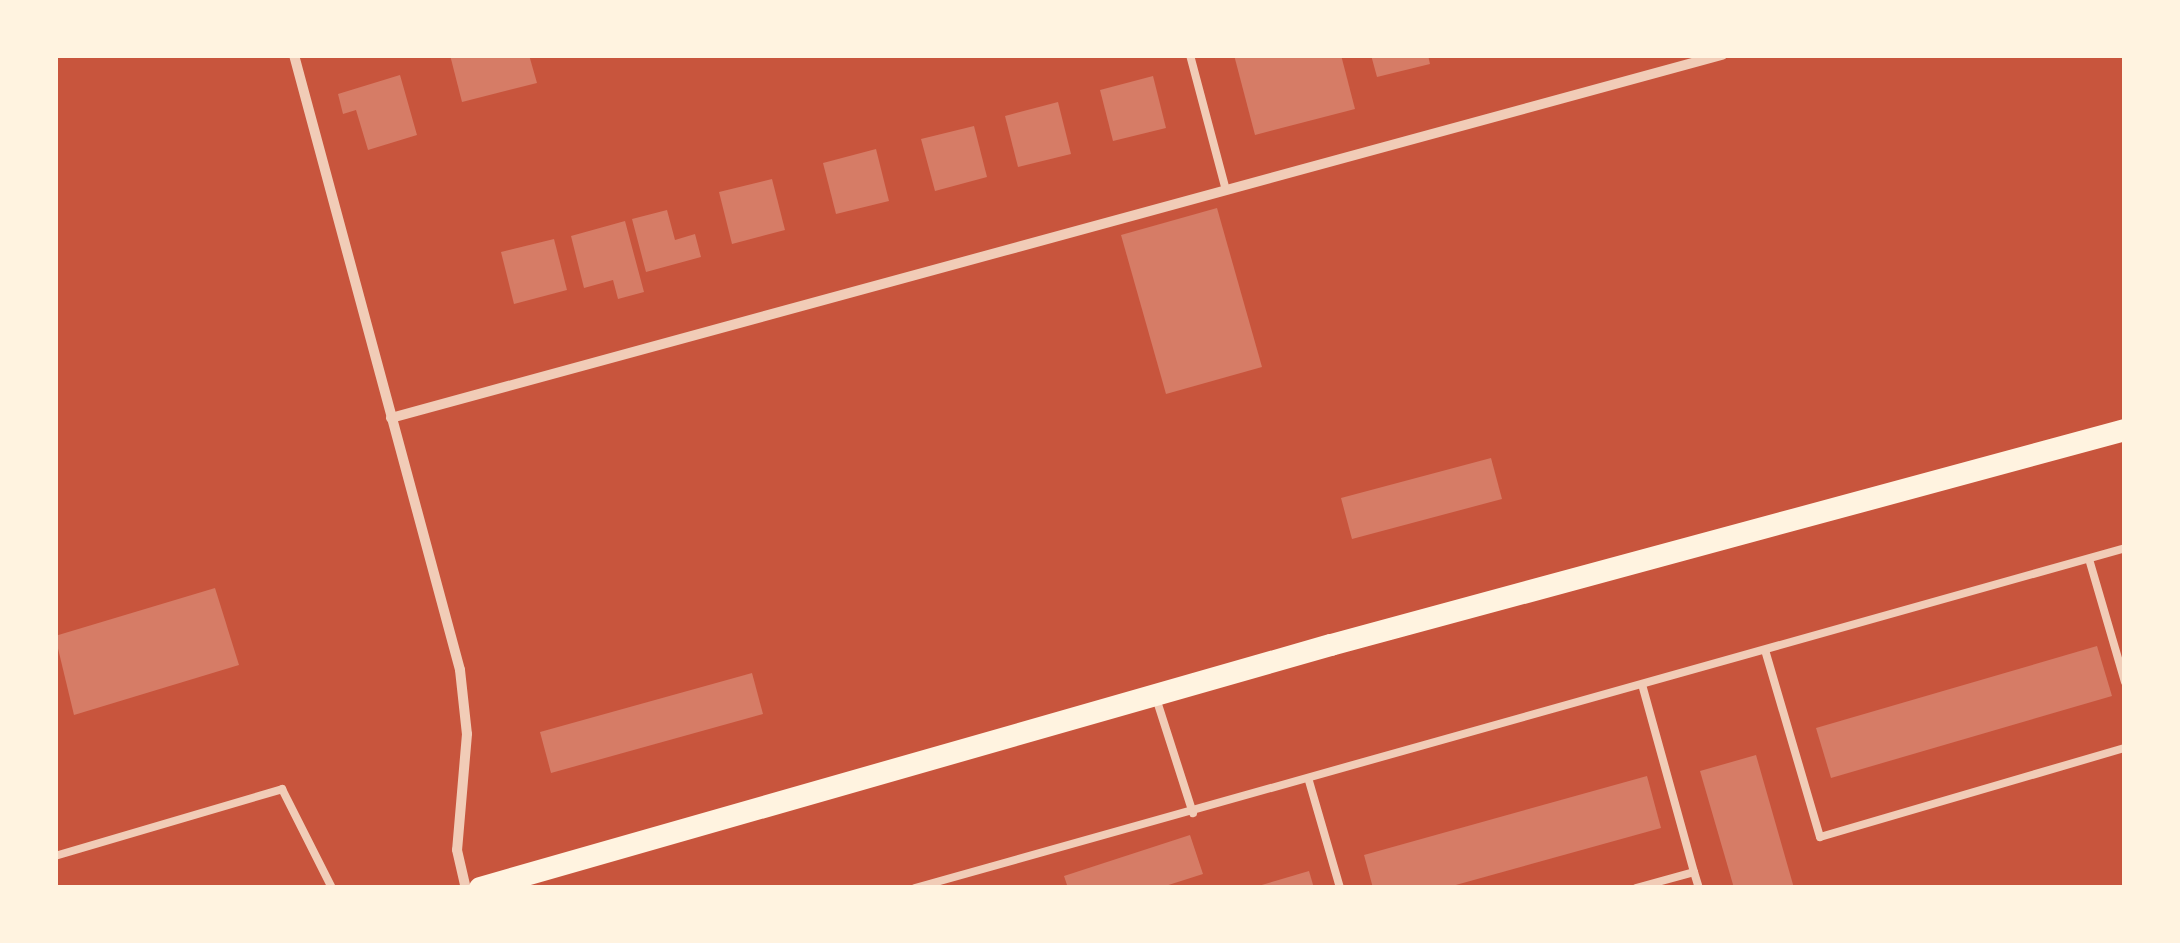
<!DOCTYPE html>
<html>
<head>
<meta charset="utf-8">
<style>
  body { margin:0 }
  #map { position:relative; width:2180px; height:943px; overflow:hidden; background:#c8553d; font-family:Rubik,sans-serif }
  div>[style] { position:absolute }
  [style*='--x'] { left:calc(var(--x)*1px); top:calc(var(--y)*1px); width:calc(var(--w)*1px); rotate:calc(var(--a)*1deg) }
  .building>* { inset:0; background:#d67c66 }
  .service>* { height:8px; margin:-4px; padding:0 4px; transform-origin:4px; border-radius:4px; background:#f1ccb7 }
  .minor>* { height:10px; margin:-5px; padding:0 5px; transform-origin:5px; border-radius:5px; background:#f1ccb7 }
  .primary>* { height:22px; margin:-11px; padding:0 11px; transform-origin:11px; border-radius:11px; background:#fff3e0 }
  span { translate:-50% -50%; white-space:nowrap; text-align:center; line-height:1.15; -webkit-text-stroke:8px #fff3e0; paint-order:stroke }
  .frame { position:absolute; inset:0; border:58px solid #fff3e0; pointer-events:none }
</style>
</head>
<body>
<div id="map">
  <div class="building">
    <i style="clip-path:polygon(450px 55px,529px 55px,537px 83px,462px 102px)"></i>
    <i style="clip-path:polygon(1234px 55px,1341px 55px,1355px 109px,1255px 135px)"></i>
    <i style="clip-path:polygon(1371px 55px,1428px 55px,1430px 64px,1377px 77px)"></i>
    <i style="clip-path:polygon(400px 75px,417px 135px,368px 150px,356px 110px,343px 114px,338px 94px)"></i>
    <i style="clip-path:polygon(1153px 76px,1166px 128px,1113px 141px,1100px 90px)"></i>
    <i style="clip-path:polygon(1058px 102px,1071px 154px,1018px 167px,1005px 116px)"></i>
    <i style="clip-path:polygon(974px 126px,987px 177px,935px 191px,921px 139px)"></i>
    <i style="clip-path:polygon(876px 149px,889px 201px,836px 214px,823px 163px)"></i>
    <i style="clip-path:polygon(772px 179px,785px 230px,732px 244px,719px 192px)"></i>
    <i style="clip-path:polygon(1217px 208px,1262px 367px,1166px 394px,1121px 235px)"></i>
    <i style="clip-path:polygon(667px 210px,675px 240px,695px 234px,701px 257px,646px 272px,632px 219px)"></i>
    <i style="clip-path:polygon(625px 221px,644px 292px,618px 299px,613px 280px,584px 288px,571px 236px)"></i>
    <i style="clip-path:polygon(554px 239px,567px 290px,514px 304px,501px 252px)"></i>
    <i style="clip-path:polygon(1491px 458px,1502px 499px,1352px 539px,1341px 498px)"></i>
    <i style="clip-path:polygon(215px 588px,239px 665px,74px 715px,55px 636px)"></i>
    <i style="clip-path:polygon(2097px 646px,2112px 696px,1831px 778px,1816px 728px)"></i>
    <i style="clip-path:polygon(752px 673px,763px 714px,551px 773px,540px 732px)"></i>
    <i style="clip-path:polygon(1756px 755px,1794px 888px,1734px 888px,1700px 771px)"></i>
    <i style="clip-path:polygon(1647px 776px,1661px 828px,1445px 888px,1373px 888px,1364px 855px)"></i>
    <i style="clip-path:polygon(1190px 835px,1203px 874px,1159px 888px,1068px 888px,1064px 876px)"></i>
    <i style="clip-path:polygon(1309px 871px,1314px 888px,1255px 888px,1255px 887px)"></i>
  </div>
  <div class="service">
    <i style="--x:1190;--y:55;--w:137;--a:75.1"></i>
    <i style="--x:2089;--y:559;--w:128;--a:73.7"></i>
    <i style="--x:1765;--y:650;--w:195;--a:73.6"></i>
    <i style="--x:1820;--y:837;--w:318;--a:-16.3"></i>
    <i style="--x:1156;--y:698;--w:121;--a:72.2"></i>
    <i style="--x:1309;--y:781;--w:111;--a:73.8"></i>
    <i style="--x:55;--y:856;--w:237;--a:-16.4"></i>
    <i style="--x:282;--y:789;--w:111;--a:63.2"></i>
    <i style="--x:1694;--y:872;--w:17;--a:73"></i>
    <i style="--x:915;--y:888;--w:1257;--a:-15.69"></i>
    <i style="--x:1636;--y:888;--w:60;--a:-15.4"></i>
    <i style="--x:1694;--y:872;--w:194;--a:-105.5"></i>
  </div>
  <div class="minor">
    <i style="--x:294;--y:55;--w:637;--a:74.89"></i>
    <i style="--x:460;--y:670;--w:64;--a:83.8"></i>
    <i style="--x:467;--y:734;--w:116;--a:94.9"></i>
    <i style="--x:457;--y:850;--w:39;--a:77"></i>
    <i style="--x:391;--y:418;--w:1380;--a:-15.26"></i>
  </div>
  <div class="primary">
    <i style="--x:480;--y:888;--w:885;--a:-15.94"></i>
    <i style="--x:1331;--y:645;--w:823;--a:-15.15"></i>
  </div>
  <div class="frame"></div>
</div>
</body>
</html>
